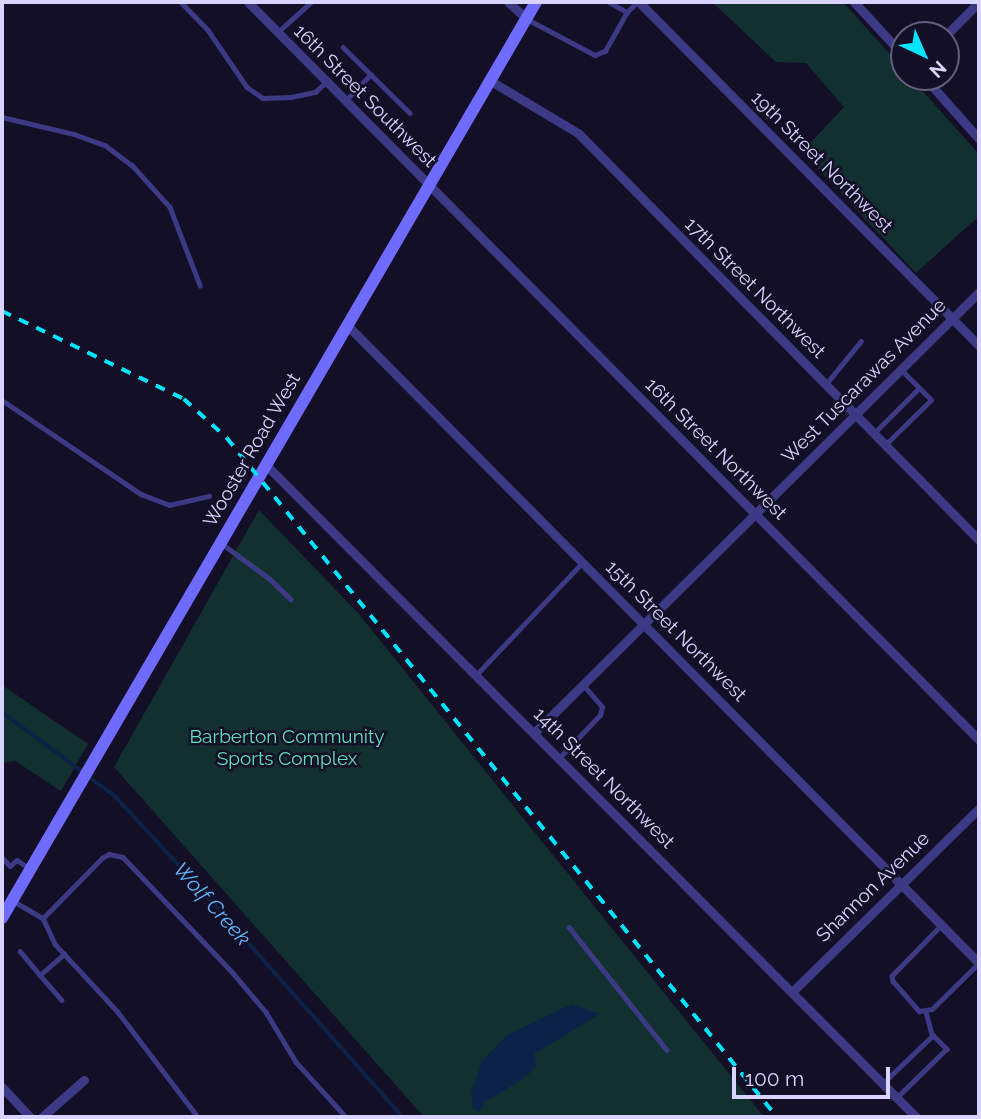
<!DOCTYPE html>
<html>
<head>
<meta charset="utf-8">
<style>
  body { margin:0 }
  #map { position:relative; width:981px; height:1119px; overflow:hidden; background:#130f26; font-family:Raleway,sans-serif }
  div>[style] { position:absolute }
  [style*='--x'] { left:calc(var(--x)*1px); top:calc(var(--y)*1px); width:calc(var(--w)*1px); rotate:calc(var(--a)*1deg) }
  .green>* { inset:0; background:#12302f }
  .water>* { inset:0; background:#0c2248 }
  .stream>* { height:3.5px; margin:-1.75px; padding:0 1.75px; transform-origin:1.75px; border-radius:1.75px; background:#0c2248 }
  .lane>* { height:4.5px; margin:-2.25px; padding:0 2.25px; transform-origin:2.25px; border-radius:2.25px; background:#3d3a85 }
  .street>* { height:9px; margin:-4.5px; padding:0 4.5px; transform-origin:4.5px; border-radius:4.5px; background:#3d3a85 }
  .secondary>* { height:12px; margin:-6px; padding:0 6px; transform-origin:6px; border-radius:6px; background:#6f6bff }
  .rail>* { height:3.5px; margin-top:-1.75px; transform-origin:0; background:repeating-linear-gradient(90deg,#00e5ff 0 10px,transparent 0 19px) }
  span { translate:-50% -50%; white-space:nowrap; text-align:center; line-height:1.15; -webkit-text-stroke:5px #130f26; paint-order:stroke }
  .street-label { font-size:19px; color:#d9d4ff }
  .park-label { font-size:19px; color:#5fe0c0 }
  .water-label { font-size:21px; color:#62b6ff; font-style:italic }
  .frame { position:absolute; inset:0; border:4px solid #d9d4ff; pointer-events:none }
  .north { position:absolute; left:890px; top:21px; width:70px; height:70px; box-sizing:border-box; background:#130f26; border:2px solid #625e7d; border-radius:50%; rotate:136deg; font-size:19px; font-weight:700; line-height:28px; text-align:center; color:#d9d4ff }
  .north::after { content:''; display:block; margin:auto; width:24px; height:32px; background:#00e5ff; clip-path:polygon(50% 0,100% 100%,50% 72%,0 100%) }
  .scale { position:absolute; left:732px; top:1067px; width:158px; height:32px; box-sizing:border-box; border:4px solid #d9d4ff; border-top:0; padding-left:9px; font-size:21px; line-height:24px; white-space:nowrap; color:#d9d4ff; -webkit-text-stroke:5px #130f26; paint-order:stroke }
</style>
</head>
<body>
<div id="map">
  <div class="green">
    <i style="clip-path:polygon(712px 2px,843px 2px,904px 70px,904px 77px,910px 77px,979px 154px,979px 216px,916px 273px,802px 152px,844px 107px,806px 63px,776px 62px)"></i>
    <i style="clip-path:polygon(259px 510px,358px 613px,764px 1117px,424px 1117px,114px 767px)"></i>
    <i style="clip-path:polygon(2px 685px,88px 744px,61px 791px,15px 761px,2px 763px)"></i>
  </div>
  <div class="water">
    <i style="clip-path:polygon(572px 1004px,600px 1014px,534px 1054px,537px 1066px,523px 1079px,485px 1102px,480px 1112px,473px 1109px,471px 1094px,482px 1061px,507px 1035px)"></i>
  </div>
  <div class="stream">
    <i style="--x:2;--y:712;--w:101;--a:36.5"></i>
    <i style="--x:89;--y:777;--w:32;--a:36"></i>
    <i style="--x:115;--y:796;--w:110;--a:47.2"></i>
    <i style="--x:190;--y:877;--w:321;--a:48.4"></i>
  </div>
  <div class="lane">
    <i style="--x:181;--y:2;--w:39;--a:46"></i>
    <i style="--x:208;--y:30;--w:69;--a:55.6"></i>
    <i style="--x:247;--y:87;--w:19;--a:35"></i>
    <i style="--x:263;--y:98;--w:28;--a:-2"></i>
    <i style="--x:291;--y:97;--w:25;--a:-12"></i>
    <i style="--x:315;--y:92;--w:15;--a:-42"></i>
    <i style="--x:609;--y:2;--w:21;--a:29"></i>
    <i style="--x:527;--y:19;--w:77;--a:27.9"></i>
    <i style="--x:595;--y:55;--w:11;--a:-22"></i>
    <i style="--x:605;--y:51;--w:45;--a:-60.6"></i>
    <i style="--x:627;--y:12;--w:14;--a:-45"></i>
    <i style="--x:278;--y:32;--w:45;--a:-42.3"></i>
    <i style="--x:343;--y:47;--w:94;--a:44.6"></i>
    <i style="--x:345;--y:101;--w:37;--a:-46"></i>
    <i style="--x:2;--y:117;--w:74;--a:13.3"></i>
    <i style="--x:74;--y:134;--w:33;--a:20"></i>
    <i style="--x:105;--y:145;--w:34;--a:37"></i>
    <i style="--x:132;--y:165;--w:57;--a:47.9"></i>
    <i style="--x:170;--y:207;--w:84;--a:69"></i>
    <i style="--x:826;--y:384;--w:55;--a:-50.9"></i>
    <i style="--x:2;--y:400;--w:168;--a:34.1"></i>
    <i style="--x:141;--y:494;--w:30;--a:21"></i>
    <i style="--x:169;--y:505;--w:41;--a:-12.7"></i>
    <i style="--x:875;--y:432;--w:62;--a:-45"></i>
    <i style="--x:885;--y:445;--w:64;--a:-44.4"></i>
    <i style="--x:931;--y:400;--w:42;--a:-135"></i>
    <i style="--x:221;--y:543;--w:61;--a:36.3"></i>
    <i style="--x:270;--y:579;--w:29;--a:44"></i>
    <i style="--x:477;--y:674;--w:153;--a:-46.6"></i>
    <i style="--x:560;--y:757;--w:58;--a:-46.4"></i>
    <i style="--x:600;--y:715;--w:8;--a:-76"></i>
    <i style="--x:602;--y:707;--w:29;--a:-131"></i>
    <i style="--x:2;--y:857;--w:12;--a:48"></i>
    <i style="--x:10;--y:866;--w:9;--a:-41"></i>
    <i style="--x:17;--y:860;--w:14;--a:34"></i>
    <i style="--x:15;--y:902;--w:32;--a:30"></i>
    <i style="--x:43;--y:918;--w:29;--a:65"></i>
    <i style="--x:55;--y:944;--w:93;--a:47.2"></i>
    <i style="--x:118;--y:1012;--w:132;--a:52.7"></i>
    <i style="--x:43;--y:918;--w:84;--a:-45.5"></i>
    <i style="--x:102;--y:858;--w:8;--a:-30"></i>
    <i style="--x:109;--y:854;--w:14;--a:12"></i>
    <i style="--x:123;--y:857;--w:160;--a:46.5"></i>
    <i style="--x:233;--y:973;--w:51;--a:49.8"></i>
    <i style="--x:266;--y:1012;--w:58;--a:59"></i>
    <i style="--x:296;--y:1062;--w:74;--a:47.7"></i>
    <i style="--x:942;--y:925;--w:71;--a:134.4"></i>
    <i style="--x:892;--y:976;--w:5;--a:79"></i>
    <i style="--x:893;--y:981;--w:40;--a:49"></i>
    <i style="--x:919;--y:1011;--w:13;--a:-9"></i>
    <i style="--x:932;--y:1009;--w:66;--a:-44.4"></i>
    <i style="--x:569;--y:927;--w:157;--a:51.5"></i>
    <i style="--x:20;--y:951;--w:31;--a:50"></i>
    <i style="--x:40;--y:975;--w:32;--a:-41"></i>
    <i style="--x:40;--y:975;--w:33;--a:49"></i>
    <i style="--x:926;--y:1012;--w:23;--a:75"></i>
    <i style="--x:883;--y:1083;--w:69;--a:-43.8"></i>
    <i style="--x:933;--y:1035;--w:20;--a:45"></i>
    <i style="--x:947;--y:1049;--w:70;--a:135.6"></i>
  </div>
  <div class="street">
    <i style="--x:248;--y:2;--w:1039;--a:45.27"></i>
    <i style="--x:508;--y:2;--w:24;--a:42"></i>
    <i style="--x:639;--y:2;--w:484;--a:45.3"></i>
    <i style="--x:854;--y:2;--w:74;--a:47.2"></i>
    <i style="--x:946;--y:35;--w:47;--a:-45"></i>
    <i style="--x:924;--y:77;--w:83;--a:48.4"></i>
    <i style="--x:489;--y:80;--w:104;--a:30.8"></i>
    <i style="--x:578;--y:133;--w:571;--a:45.43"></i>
    <i style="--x:347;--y:325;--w:898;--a:45.27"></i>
    <i style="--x:266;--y:465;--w:921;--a:45.09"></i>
    <i style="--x:535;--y:732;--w:625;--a:-44.74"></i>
    <i style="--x:792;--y:992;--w:262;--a:-44.5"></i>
    <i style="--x:2;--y:1087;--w:41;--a:47"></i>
    <i style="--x:42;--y:1117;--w:56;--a:-41.4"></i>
  </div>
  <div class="secondary">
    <i style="--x:2;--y:918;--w:1060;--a:-59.76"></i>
  </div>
  <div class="rail">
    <i style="--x:2;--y:311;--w:202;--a:25.8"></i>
    <i style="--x:184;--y:399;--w:58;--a:42.2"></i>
    <i style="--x:227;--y:438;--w:874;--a:50.99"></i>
  </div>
  <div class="street-label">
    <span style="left:365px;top:96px;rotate:45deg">16th Street Southwest</span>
    <span style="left:822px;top:162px;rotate:45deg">19th Street Northwest</span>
    <span style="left:755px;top:288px;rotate:45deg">17th Street Northwest</span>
    <span style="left:864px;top:381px;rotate:-45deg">West Tuscarawas Avenue</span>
    <span style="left:716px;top:449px;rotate:45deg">16th Street Northwest</span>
    <span style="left:252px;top:450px;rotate:-60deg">Wooster Road West</span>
    <span style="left:676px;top:631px;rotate:45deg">15th Street Northwest</span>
    <span style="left:604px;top:778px;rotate:45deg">14th Street Northwest</span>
    <span style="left:873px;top:887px;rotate:-44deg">Shannon Avenue</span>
  </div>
  <div class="park-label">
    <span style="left:287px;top:748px">Barberton Community<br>Sports Complex</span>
  </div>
  <div class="water-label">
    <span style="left:212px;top:904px;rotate:48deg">Wolf Creek</span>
  </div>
  <div class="frame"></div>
  <div class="north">N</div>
  <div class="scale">100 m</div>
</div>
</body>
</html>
